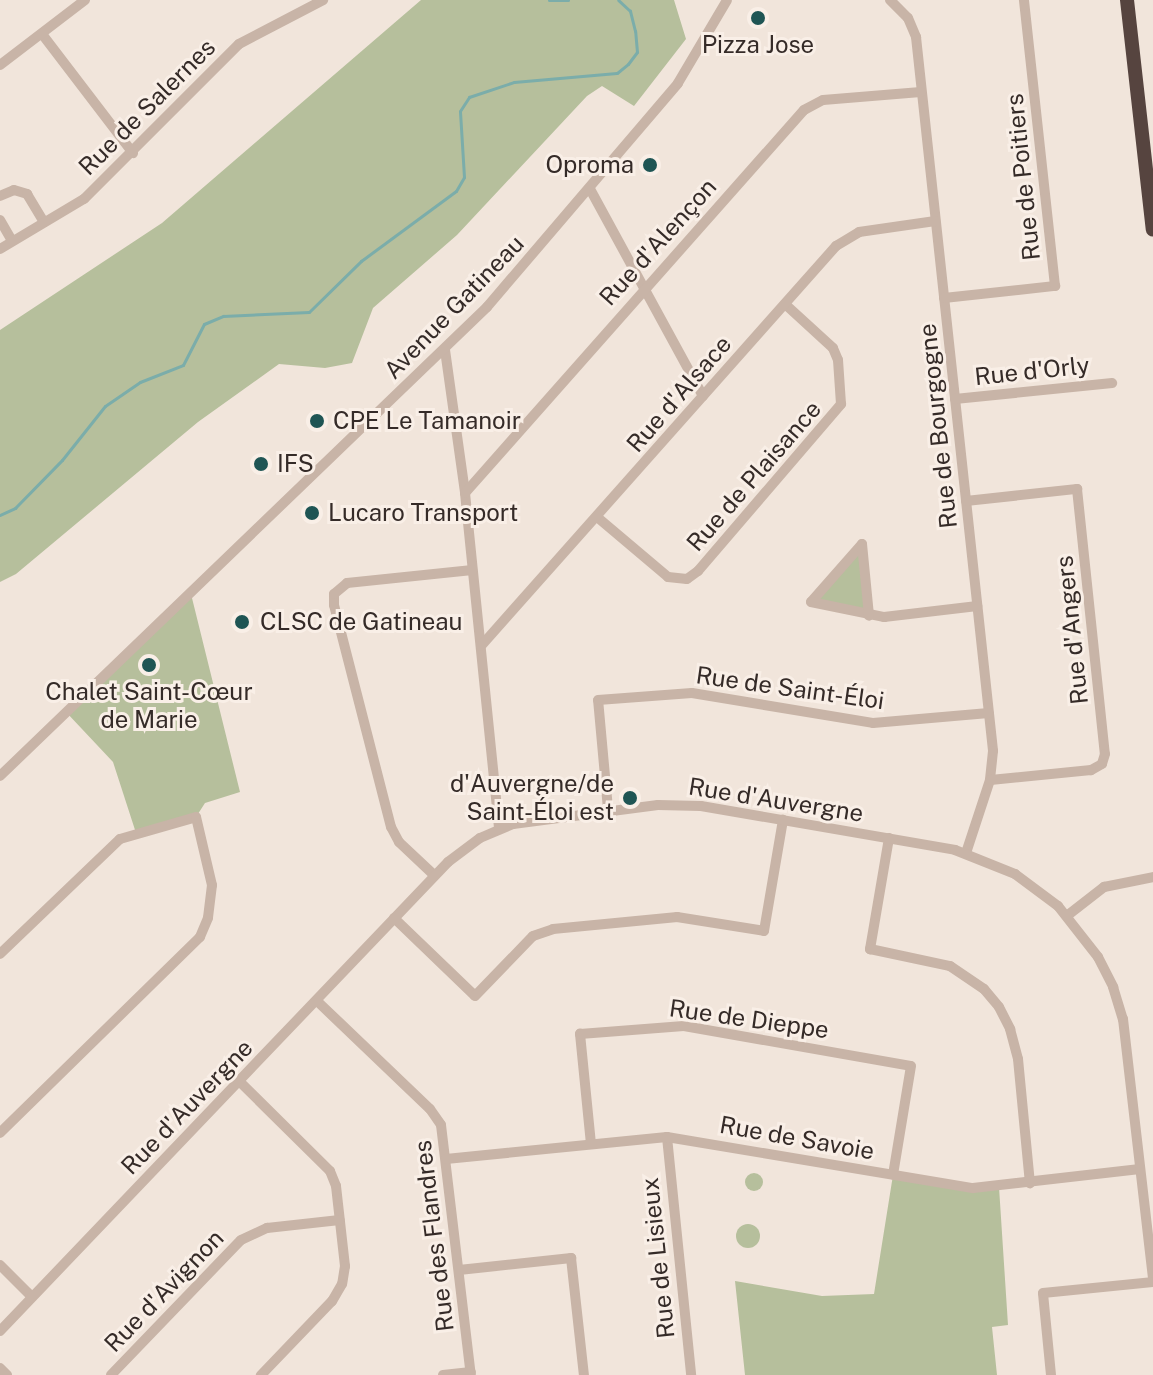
<!DOCTYPE html>
<html>
<head>
<meta charset="utf-8">
<style>
  body { margin:0 }
  #map { position:relative; width:1153px; height:1375px; overflow:hidden; background:#f1e5db; font-family:"Public Sans",sans-serif }
  div>[style] { position:absolute }
  [style*='--x'] { left:calc(var(--x)*1px); top:calc(var(--y)*1px); width:calc(var(--w)*1px); rotate:calc(var(--a)*1deg) }
  .green>* { inset:0; background:#b6bf9c }
  .round { border-radius:50% }
  .stream>* { height:3px; margin:-1.5px; padding:0 1.5px; transform-origin:1.5px; border-radius:1.5px; background:#7badaa }
  .minor>* { height:10px; margin:-5px; padding:0 5px; transform-origin:5px; border-radius:5px; background:#c8b4a7 }
  .highway>* { height:14px; margin:-7px; padding:0 7px; transform-origin:7px; border-radius:7px; background:#56443f }
  .dots>* { width:22px; height:22px; translate:-50% -50%; box-sizing:border-box; border:4px solid #f9efe7; border-radius:50% }
  span { translate:-50% -50%; white-space:nowrap; text-align:center; line-height:1.15; -webkit-text-stroke:6px #f9efe7; paint-order:stroke }
  .poi-label { font-size:24px; color:#352b28 }
  .right { translate:-100% -50%; text-align:right }
  .left { translate:0 -50%; text-align:left }
  .street-label { font-size:24px; color:#352b28 }
</style>
</head>
<body>
<div id="map">
  <div class="green">
    <i style="clip-path:polygon(421px 0,674px 0,686px 39px,634px 106px,602px 86px,587px 96px,457px 235px,373px 308px,352px 363px,325px 368px,279px 364px,198px 422px,16px 574px,0 582px,0 330px,162px 223px)"></i>
    <i style="clip-path:polygon(862px 544px,869px 616px,811px 602px)"></i>
    <i style="clip-path:polygon(191px 594px,240px 792px,205px 803px,196px 817px,136px 833px,113px 762px,66px 712px)"></i>
    <i class="round" style="left:745px;top:1173px;width:18px;height:18px"></i>
    <i style="clip-path:polygon(893px 1175px,999px 1187px,1008px 1325px,992px 1327px,997px 1375px,745px 1375px,735px 1281px,822px 1296px,874px 1294px)"></i>
    <i class="round" style="left:736px;top:1224px;width:24px;height:24px"></i>
  </div>
  <div class="stream">
    <i style="--x:549;--y:0;--w:19;--a:0"></i>
    <i style="--x:0;--y:515;--w:17;--a:-25"></i>
    <i style="--x:15;--y:508;--w:67;--a:-45.6"></i>
    <i style="--x:62;--y:460;--w:69;--a:-51.5"></i>
    <i style="--x:105;--y:406;--w:42;--a:-34.4"></i>
    <i style="--x:140;--y:382;--w:46;--a:-21.6"></i>
    <i style="--x:183;--y:365;--w:46;--a:-62.9"></i>
    <i style="--x:204;--y:324;--w:21;--a:-23"></i>
    <i style="--x:223;--y:316;--w:86;--a:-2.7"></i>
    <i style="--x:309;--y:312;--w:73;--a:-44.4"></i>
    <i style="--x:361;--y:261;--w:118;--a:-36.4"></i>
    <i style="--x:456;--y:191;--w:16;--a:-60"></i>
    <i style="--x:464;--y:177;--w:66;--a:-93.5"></i>
    <i style="--x:460;--y:111;--w:17;--a:-57"></i>
    <i style="--x:469;--y:97;--w:47;--a:-18.4"></i>
    <i style="--x:514;--y:82;--w:103;--a:-5"></i>
    <i style="--x:617;--y:73;--w:14;--a:-39"></i>
    <i style="--x:628;--y:64;--w:15;--a:-53"></i>
    <i style="--x:637;--y:52;--w:21;--a:-95"></i>
    <i style="--x:635;--y:31;--w:21;--a:-104"></i>
    <i style="--x:630;--y:11;--w:16;--a:-137"></i>
  </div>
  <div class="minor">
    <i style="--x:890;--y:0;--w:25;--a:45"></i>
    <i style="--x:908;--y:18;--w:21;--a:67"></i>
    <i style="--x:916;--y:37;--w:718;--a:83.84"></i>
    <i style="--x:993;--y:751;--w:29;--a:96"></i>
    <i style="--x:990;--y:780;--w:77;--a:108.2"></i>
    <i style="--x:42;--y:34;--w:150;--a:52.6"></i>
    <i style="--x:0;--y:65;--w:107;--a:-37.4"></i>
    <i style="--x:590;--y:189;--w:236;--a:61.4"></i>
    <i style="--x:0;--y:196;--w:15;--a:-23"></i>
    <i style="--x:14;--y:190;--w:14;--a:17"></i>
    <i style="--x:27;--y:194;--w:33;--a:59"></i>
    <i style="--x:0;--y:220;--w:24;--a:60"></i>
    <i style="--x:0;--y:249;--w:98;--a:-30.8"></i>
    <i style="--x:84;--y:199;--w:219;--a:-45"></i>
    <i style="--x:239;--y:44;--w:95;--a:-27.6"></i>
    <i style="--x:944;--y:298;--w:112;--a:-6.2"></i>
    <i style="--x:1055;--y:286;--w:288;--a:-96.2"></i>
    <i style="--x:445;--y:350;--w:144;--a:82"></i>
    <i style="--x:465;--y:493;--w:337;--a:84.2"></i>
    <i style="--x:955;--y:399;--w:158;--a:-5.8"></i>
    <i style="--x:465;--y:493;--w:511;--a:-48.49"></i>
    <i style="--x:804;--y:110;--w:21;--a:-28"></i>
    <i style="--x:823;--y:100;--w:98;--a:-4.7"></i>
    <i style="--x:966;--y:501;--w:112;--a:-6.2"></i>
    <i style="--x:1077;--y:489;--w:266;--a:84"></i>
    <i style="--x:1105;--y:754;--w:10;--a:107"></i>
    <i style="--x:1102;--y:764;--w:13;--a:151"></i>
    <i style="--x:1091;--y:770;--w:101;--a:174.3"></i>
    <i style="--x:597;--y:517;--w:93;--a:40.2"></i>
    <i style="--x:668;--y:577;--w:19;--a:6"></i>
    <i style="--x:687;--y:579;--w:14;--a:-36"></i>
    <i style="--x:698;--y:571;--w:220;--a:-49.4"></i>
    <i style="--x:841;--y:404;--w:44;--a:-93.9"></i>
    <i style="--x:838;--y:360;--w:13;--a:-113"></i>
    <i style="--x:833;--y:348;--w:65;--a:-137.5"></i>
    <i style="--x:862;--y:544;--w:77;--a:131.3"></i>
    <i style="--x:811;--y:602;--w:75;--a:11.6"></i>
    <i style="--x:884;--y:617;--w:94;--a:-6.7"></i>
    <i style="--x:862;--y:544;--w:72;--a:84.4"></i>
    <i style="--x:481;--y:646;--w:535;--a:-48.41"></i>
    <i style="--x:836;--y:246;--w:27;--a:-31"></i>
    <i style="--x:859;--y:232;--w:77;--a:-8.2"></i>
    <i style="--x:0;--y:776;--w:676;--a:-43.92"></i>
    <i style="--x:487;--y:307;--w:294;--a:-49.5"></i>
    <i style="--x:678;--y:83;--w:96;--a:-59.4"></i>
    <i style="--x:608;--y:809;--w:109;--a:-95.2"></i>
    <i style="--x:598;--y:700;--w:94;--a:-4.3"></i>
    <i style="--x:692;--y:693;--w:183;--a:9.4"></i>
    <i style="--x:873;--y:723;--w:116;--a:-4.9"></i>
    <i style="--x:889;--y:838;--w:113;--a:99.7"></i>
    <i style="--x:870;--y:949;--w:82;--a:12"></i>
    <i style="--x:950;--y:966;--w:41;--a:34.1"></i>
    <i style="--x:984;--y:989;--w:23;--a:50"></i>
    <i style="--x:999;--y:1007;--w:25;--a:63"></i>
    <i style="--x:1010;--y:1029;--w:31;--a:75"></i>
    <i style="--x:1018;--y:1059;--w:125;--a:84.5"></i>
    <i style="--x:434;--y:875;--w:48;--a:-136.7"></i>
    <i style="--x:399;--y:842;--w:17;--a:-118"></i>
    <i style="--x:391;--y:827;--w:229;--a:-104.4"></i>
    <i style="--x:334;--y:605;--w:11;--a:-90"></i>
    <i style="--x:334;--y:594;--w:17;--a:-40"></i>
    <i style="--x:347;--y:583;--w:126;--a:-5.9"></i>
    <i style="--x:1068;--y:915;--w:46;--a:-37.9"></i>
    <i style="--x:1104;--y:887;--w:50;--a:-11.5"></i>
    <i style="--x:394;--y:918;--w:112;--a:43.9"></i>
    <i style="--x:475;--y:996;--w:83;--a:-46"></i>
    <i style="--x:533;--y:936;--w:21;--a:-19"></i>
    <i style="--x:553;--y:929;--w:125;--a:-5.5"></i>
    <i style="--x:677;--y:917;--w:88;--a:9.1"></i>
    <i style="--x:764;--y:931;--w:113;--a:-80.3"></i>
    <i style="--x:0;--y:954;--w:166;--a:-43.8"></i>
    <i style="--x:120;--y:839;--w:79;--a:-16.1"></i>
    <i style="--x:196;--y:817;--w:70;--a:76.8"></i>
    <i style="--x:212;--y:885;--w:33;--a:97"></i>
    <i style="--x:208;--y:918;--w:21;--a:113"></i>
    <i style="--x:200;--y:937;--w:280;--a:135.6"></i>
    <i style="--x:317;--y:1001;--w:156;--a:43.7"></i>
    <i style="--x:430;--y:1109;--w:19;--a:55"></i>
    <i style="--x:441;--y:1125;--w:252;--a:83.2"></i>
    <i style="--x:239;--y:1081;--w:128;--a:44.7"></i>
    <i style="--x:330;--y:1171;--w:16;--a:68"></i>
    <i style="--x:336;--y:1186;--w:81;--a:83.6"></i>
    <i style="--x:345;--y:1266;--w:18;--a:99"></i>
    <i style="--x:342;--y:1284;--w:20;--a:120"></i>
    <i style="--x:332;--y:1301;--w:103;--a:133.8"></i>
    <i style="--x:667;--y:1137;--w:239;--a:84.2"></i>
    <i style="--x:591;--y:1144;--w:111;--a:-95.7"></i>
    <i style="--x:580;--y:1034;--w:104;--a:-4.4"></i>
    <i style="--x:684;--y:1026;--w:230;--a:10"></i>
    <i style="--x:911;--y:1066;--w:110;--a:99.4"></i>
    <i style="--x:446;--y:1159;--w:222;--a:-5.7"></i>
    <i style="--x:667;--y:1137;--w:310;--a:9.5"></i>
    <i style="--x:973;--y:1188;--w:168;--a:-6.5"></i>
    <i style="--x:0;--y:1265;--w:45;--a:45"></i>
    <i style="--x:459;--y:1270;--w:113;--a:-6.1"></i>
    <i style="--x:571;--y:1258;--w:118;--a:83.7"></i>
    <i style="--x:0;--y:1331;--w:649;--a:-46.31"></i>
    <i style="--x:448;--y:862;--w:40;--a:-37"></i>
    <i style="--x:480;--y:838;--w:36;--a:-23"></i>
    <i style="--x:513;--y:824;--w:146;--a:-7.5"></i>
    <i style="--x:658;--y:805;--w:43;--a:1.3"></i>
    <i style="--x:701;--y:806;--w:258;--a:9.8"></i>
    <i style="--x:955;--y:850;--w:65;--a:21.8"></i>
    <i style="--x:1015;--y:874;--w:54;--a:36.7"></i>
    <i style="--x:1058;--y:906;--w:65;--a:51.9"></i>
    <i style="--x:1098;--y:957;--w:34;--a:63"></i>
    <i style="--x:1113;--y:987;--w:34;--a:73"></i>
    <i style="--x:1123;--y:1019;--w:263;--a:83.4"></i>
    <i style="--x:0;--y:1368;--w:10;--a:45"></i>
    <i style="--x:111;--y:1375;--w:187;--a:-46.1"></i>
    <i style="--x:241;--y:1240;--w:29;--a:-25"></i>
    <i style="--x:267;--y:1228;--w:73;--a:-6.3"></i>
    <i style="--x:443;--y:1375;--w:28;--a:-6"></i>
    <i style="--x:1051;--y:1375;--w:82;--a:-95.6"></i>
    <i style="--x:1043;--y:1293;--w:111;--a:-5.7"></i>
  </div>
  <div class="highway">
    <i style="--x:1127;--y:0;--w:231;--a:83.6"></i>
  </div>
  <div class="dots">
    <i style="left:758px;top:18px;background:#1f5554"></i>
    <i style="left:650px;top:165px;background:#1f5554"></i>
    <i style="left:317px;top:421px;background:#1f5554"></i>
    <i style="left:261px;top:464px;background:#1f5554"></i>
    <i style="left:312px;top:513px;background:#1f5554"></i>
    <i style="left:242px;top:622px;background:#1f5554"></i>
    <i style="left:149px;top:665px;background:#1f5554"></i>
    <i style="left:630px;top:798px;background:#1f5554"></i>
  </div>
  <div class="poi-label">
    <span style="left:758px;top:45px">Pizza Jose</span>
    <span class="right" style="left:634px;top:165px">Oproma</span>
    <span class="left" style="left:333px;top:421px">CPE Le Tamanoir</span>
    <span class="left" style="left:277px;top:464px">IFS</span>
    <span class="left" style="left:328px;top:513px">Lucaro Transport</span>
    <span class="left" style="left:260px;top:622px">CLSC de Gatineau</span>
    <span style="left:149px;top:706px">Chalet Saint-Cœur<br>de Marie</span>
    <span class="right" style="left:614px;top:798px">d'Auvergne/de<br>Saint-Éloi est</span>
  </div>
  <div class="street-label">
    <span style="left:147px;top:107px;rotate:-45deg">Rue de Salernes</span>
    <span style="left:1023px;top:177px;rotate:-96deg">Rue de Poitiers</span>
    <span style="left:658px;top:242px;rotate:-48deg">Rue d'Alençon</span>
    <span style="left:454px;top:307px;rotate:-46deg">Avenue Gatineau</span>
    <span style="left:1032px;top:371px;rotate:-6deg">Rue d'Orly</span>
    <span style="left:679px;top:394px;rotate:-49deg">Rue d'Alsace</span>
    <span style="left:938px;top:426px;rotate:-96deg">Rue de Bourgogne</span>
    <span style="left:754px;top:476px;rotate:-49deg">Rue de Plaisance</span>
    <span style="left:1072px;top:630px;rotate:-96deg">Rue d'Angers</span>
    <span style="left:790px;top:688px;rotate:8deg">Rue de Saint-Éloi</span>
    <span style="left:776px;top:800px;rotate:9deg">Rue d'Auvergne</span>
    <span style="left:749px;top:1019px;rotate:8deg">Rue de Dieppe</span>
    <span style="left:187px;top:1107px;rotate:-46deg">Rue d'Auvergne</span>
    <span style="left:797px;top:1138px;rotate:10deg">Rue de Savoie</span>
    <span style="left:434px;top:1236px;rotate:-97deg">Rue des Flandres</span>
    <span style="left:658px;top:1258px;rotate:-96deg">Rue de Lisieux</span>
    <span style="left:164px;top:1291px;rotate:-46deg">Rue d'Avignon</span>
  </div>
</div>
</body>
</html>
